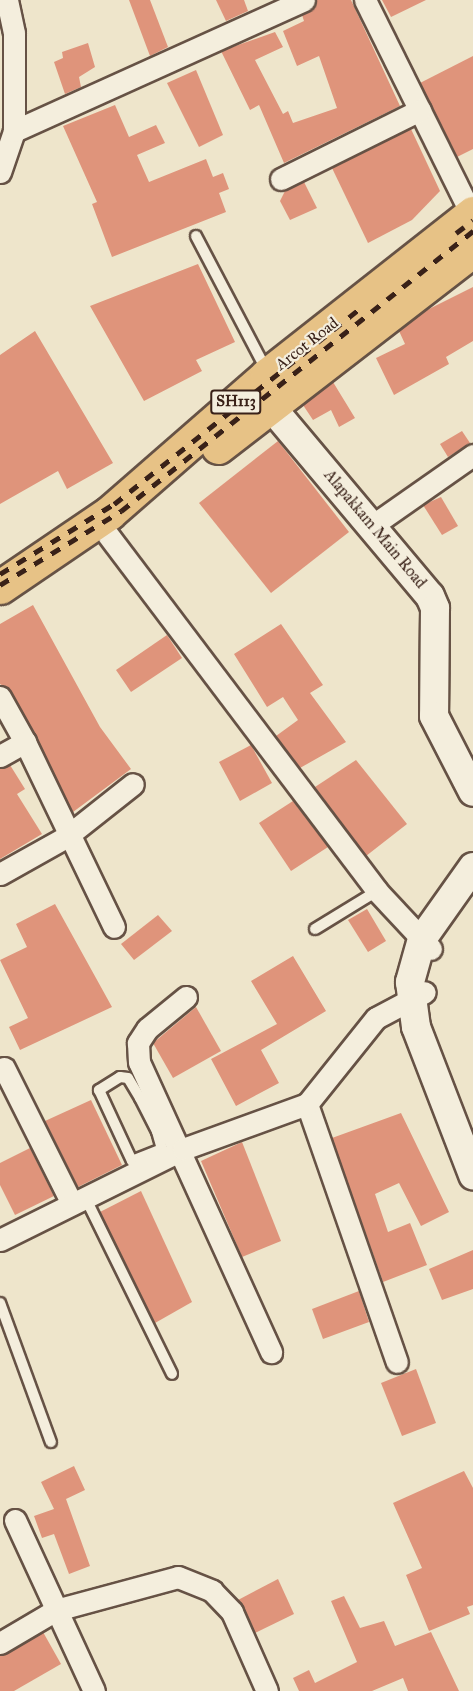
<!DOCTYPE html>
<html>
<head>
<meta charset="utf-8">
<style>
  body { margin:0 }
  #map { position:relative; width:473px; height:1691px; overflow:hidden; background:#eee5cb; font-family:"IM FELL Great Primer",serif }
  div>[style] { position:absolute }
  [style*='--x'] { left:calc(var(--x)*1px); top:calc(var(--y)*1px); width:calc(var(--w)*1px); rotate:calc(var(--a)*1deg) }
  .building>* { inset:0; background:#df947b }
  .roads { filter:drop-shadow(2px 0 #665245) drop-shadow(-2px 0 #665245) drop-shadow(0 2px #665245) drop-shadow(0 -2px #665245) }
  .lane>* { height:10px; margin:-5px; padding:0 5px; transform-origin:5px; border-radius:5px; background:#f4eedd }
  .street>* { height:21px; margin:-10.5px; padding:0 10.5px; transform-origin:10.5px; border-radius:10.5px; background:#f4eedd }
  .secondary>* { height:28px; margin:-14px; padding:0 14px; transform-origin:14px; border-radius:14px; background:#f4eedd }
  .primary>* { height:33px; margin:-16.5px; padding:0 16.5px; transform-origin:16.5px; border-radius:16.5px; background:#e7c286 }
  .rail>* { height:4.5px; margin-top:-2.25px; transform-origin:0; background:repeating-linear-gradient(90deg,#392118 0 10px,transparent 0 20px) }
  span { translate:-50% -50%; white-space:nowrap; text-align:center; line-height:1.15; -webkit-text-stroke:4.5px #f4eedd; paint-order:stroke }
  .shield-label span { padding:2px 4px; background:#f4eedd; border:2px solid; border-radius:4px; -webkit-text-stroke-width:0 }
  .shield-label { font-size:15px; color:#392118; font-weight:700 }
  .street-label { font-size:16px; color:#392118 }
</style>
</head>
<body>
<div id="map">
  <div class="building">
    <i style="clip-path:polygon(129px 0,150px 0,168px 47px,150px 56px)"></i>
    <i style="clip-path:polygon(216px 0,244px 0,248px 11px,226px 21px)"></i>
    <i style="clip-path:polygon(317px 0,351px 0,400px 106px,284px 163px,259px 105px,250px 110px,221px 51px,275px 32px,283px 47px,255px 60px,283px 114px,288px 111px,293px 123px,337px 108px,319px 56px,297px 66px,283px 31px,304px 21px,302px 15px)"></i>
    <i style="clip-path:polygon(382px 0,426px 0,391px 17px)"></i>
    <i style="clip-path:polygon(88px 43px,95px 67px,79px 77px,81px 87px,65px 94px,54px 62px,63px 58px,62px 52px)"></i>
    <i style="clip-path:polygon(473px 56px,473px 149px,457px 157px,420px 83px)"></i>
    <i style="clip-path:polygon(196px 70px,223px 135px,199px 147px,167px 83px)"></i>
    <i style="clip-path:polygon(115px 105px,129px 137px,156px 125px,165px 143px,137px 155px,149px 182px,206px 159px,213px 177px,223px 173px,229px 189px,219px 193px,226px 212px,112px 257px,92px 204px,97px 202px,63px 126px)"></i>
    <i style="clip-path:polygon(411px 129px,440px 191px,412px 220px,368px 243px,332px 168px)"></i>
    <i style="clip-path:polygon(304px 182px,317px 208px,290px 220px,280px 201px,285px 191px)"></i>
    <i style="clip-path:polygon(198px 264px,235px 342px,196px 360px,202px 371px,144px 401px,90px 306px)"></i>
    <i style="clip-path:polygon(473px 287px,473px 341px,446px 357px,449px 364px,394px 395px,376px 358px,405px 344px,399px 331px,425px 311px)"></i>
    <i style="clip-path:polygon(35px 331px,113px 463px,67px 489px,58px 471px,0 504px,0 355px)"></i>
    <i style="clip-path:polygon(333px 382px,355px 418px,339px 427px,331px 410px,313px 420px,303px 405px)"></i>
    <i style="clip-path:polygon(462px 431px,470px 443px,448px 457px,440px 444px)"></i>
    <i style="clip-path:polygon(278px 441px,349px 532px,271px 593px,199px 503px)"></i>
    <i style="clip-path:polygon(441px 497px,458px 526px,442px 535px,423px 505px)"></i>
    <i style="clip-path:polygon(33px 605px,100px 727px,131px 769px,73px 812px,11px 691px,0 684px,0 624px)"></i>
    <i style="clip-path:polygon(281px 624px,323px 685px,310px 693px,346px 742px,300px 768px,276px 736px,298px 720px,283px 697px,267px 707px,234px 654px)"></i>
    <i style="clip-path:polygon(167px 635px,182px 658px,131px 692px,116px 670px)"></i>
    <i style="clip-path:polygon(251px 745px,272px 783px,240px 801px,219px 762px)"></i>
    <i style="clip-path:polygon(356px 760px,407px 824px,366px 856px,315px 787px)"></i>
    <i style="clip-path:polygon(10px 765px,25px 789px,17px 794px,42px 834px,0 859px,0 769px)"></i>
    <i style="clip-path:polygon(293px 801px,328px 847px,291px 871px,259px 823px)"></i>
    <i style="clip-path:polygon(55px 904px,112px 1007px,20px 1050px,9px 1027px,28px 1018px,0 960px,27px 947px,16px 924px)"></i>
    <i style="clip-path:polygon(367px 909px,386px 941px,368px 952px,348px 920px)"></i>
    <i style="clip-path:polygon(158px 915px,172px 931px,134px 960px,121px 944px)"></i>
    <i style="clip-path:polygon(293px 956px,326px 1011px,261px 1050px,279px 1083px,236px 1106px,211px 1059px,277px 1024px,251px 981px)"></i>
    <i style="clip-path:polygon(196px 1007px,221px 1051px,173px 1078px,153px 1043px)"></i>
    <i style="clip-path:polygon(91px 1100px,122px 1165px,78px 1187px,45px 1121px)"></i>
    <i style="clip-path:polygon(401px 1113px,449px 1212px,421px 1226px,399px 1183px,375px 1194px,388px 1232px,410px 1223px,427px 1265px,383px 1282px,332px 1138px)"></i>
    <i style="clip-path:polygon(242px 1142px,281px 1241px,242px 1257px,201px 1161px)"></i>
    <i style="clip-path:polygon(30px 1148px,54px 1196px,15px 1215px,0 1185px,0 1163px)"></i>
    <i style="clip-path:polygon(141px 1191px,192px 1302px,155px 1323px,100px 1212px)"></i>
    <i style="clip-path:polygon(473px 1250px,473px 1289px,442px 1300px,429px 1269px)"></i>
    <i style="clip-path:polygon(359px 1291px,369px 1322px,323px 1339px,312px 1309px)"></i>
    <i style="clip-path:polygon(416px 1369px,436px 1423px,402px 1436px,381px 1383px)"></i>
    <i style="clip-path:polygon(74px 1466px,85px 1490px,66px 1499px,90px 1566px,69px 1574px,54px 1534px,42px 1538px,34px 1516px,54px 1509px,41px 1482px)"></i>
    <i style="clip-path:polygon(464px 1471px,473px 1488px,473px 1605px,467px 1607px,470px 1614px,429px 1631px,406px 1575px,422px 1568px,393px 1503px)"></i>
    <i style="clip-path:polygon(278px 1579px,294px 1614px,255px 1633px,238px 1600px)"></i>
    <i style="clip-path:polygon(344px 1596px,360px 1628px,384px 1621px,395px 1646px,431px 1632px,459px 1691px,408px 1691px,403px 1678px,372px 1691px,299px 1691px,293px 1678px,309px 1670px,315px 1683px,357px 1662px,331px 1601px)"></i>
    <i style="clip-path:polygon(43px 1632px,61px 1664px,14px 1691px,0 1691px,0 1656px)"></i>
  </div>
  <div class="roads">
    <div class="lane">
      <i style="--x:196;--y:236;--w:153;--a:62.3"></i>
      <i style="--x:315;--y:929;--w:73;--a:-31.5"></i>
      <i style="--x:154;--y:1092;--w:15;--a:157"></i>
      <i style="--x:140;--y:1098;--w:23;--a:-121"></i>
      <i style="--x:128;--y:1078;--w:8;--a:-173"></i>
      <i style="--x:120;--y:1077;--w:25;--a:148"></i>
      <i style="--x:99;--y:1090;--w:78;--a:65.1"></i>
      <i style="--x:132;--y:1161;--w:32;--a:-22"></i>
      <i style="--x:162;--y:1149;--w:19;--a:-106"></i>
      <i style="--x:157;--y:1131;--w:15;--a:-37"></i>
      <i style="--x:140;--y:1098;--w:37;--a:63"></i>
      <i style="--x:85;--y:1197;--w:197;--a:63.8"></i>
      <i style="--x:0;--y:1303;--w:148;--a:69.9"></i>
    </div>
    <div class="street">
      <i style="--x:365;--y:0;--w:239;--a:63.6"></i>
      <i style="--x:14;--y:131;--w:318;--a:-24.3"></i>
      <i style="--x:0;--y:172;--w:43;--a:-71.1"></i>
      <i style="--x:14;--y:131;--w:98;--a:-90"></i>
      <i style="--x:14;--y:33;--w:34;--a:-102"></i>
      <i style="--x:281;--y:179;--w:155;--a:-26.4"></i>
      <i style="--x:373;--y:525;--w:122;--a:-35"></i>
      <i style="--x:108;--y:535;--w:446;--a:52.9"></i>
      <i style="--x:377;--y:891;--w:79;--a:47"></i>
      <i style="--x:0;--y:697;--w:51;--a:60.9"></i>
      <i style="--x:0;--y:756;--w:29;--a:-29"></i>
      <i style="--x:25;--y:742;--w:205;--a:64.3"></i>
      <i style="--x:0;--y:874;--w:76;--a:-29.3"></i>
      <i style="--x:66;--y:837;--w:85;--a:-38.3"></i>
      <i style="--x:186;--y:997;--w:50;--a:140.6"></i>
      <i style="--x:147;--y:1029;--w:17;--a:123"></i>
      <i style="--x:138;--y:1043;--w:19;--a:87"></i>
      <i style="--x:139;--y:1062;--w:319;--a:65.5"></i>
      <i style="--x:4;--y:1068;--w:152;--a:63.4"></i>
      <i style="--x:307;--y:1104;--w:273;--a:70.8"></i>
      <i style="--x:0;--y:1240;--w:204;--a:-26.4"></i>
      <i style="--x:183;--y:1149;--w:132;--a:-19.9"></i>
      <i style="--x:307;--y:1104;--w:110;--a:-51.3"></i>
      <i style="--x:376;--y:1018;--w:55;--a:-28"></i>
      <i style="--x:15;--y:1520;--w:188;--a:65.2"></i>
      <i style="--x:0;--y:1643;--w:65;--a:-30.5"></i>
      <i style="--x:56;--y:1610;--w:126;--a:-15.1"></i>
      <i style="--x:178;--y:1577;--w:37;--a:22"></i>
      <i style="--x:212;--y:1591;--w:29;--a:46"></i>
      <i style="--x:232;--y:1612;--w:86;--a:66.1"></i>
    </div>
    <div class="secondary">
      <i style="--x:256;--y:389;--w:270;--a:50"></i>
      <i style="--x:430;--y:596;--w:13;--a:67"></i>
      <i style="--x:435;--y:608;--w:108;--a:90.5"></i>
      <i style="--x:434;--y:716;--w:85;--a:62.8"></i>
      <i style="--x:473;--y:867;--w:88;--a:125.3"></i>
      <i style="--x:422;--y:939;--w:45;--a:105.6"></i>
      <i style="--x:410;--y:982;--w:45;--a:82.4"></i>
      <i style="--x:416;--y:1027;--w:159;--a:68.9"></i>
    </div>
    <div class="primary">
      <i style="--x:218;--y:447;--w:322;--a:-37.7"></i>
      <i style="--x:0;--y:587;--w:132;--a:-34.2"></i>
      <i style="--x:109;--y:513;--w:210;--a:-41.1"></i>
      <i style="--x:267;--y:375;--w:262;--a:-38.2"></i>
    </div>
  </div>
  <div class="rail">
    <i style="--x:456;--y:233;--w:21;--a:-37"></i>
    <i style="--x:0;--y:574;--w:134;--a:-31.6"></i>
    <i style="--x:114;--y:504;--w:313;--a:-38.5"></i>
    <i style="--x:0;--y:585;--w:142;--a:-31.4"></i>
    <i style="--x:121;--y:511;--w:450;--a:-38.5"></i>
  </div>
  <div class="shield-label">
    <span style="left:236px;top:402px">SH113</span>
  </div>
  <div class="street-label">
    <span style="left:307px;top:344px;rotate:-38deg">Arcot Road</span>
    <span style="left:375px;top:529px;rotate:50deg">Alapakkam Main Road</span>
  </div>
</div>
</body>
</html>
